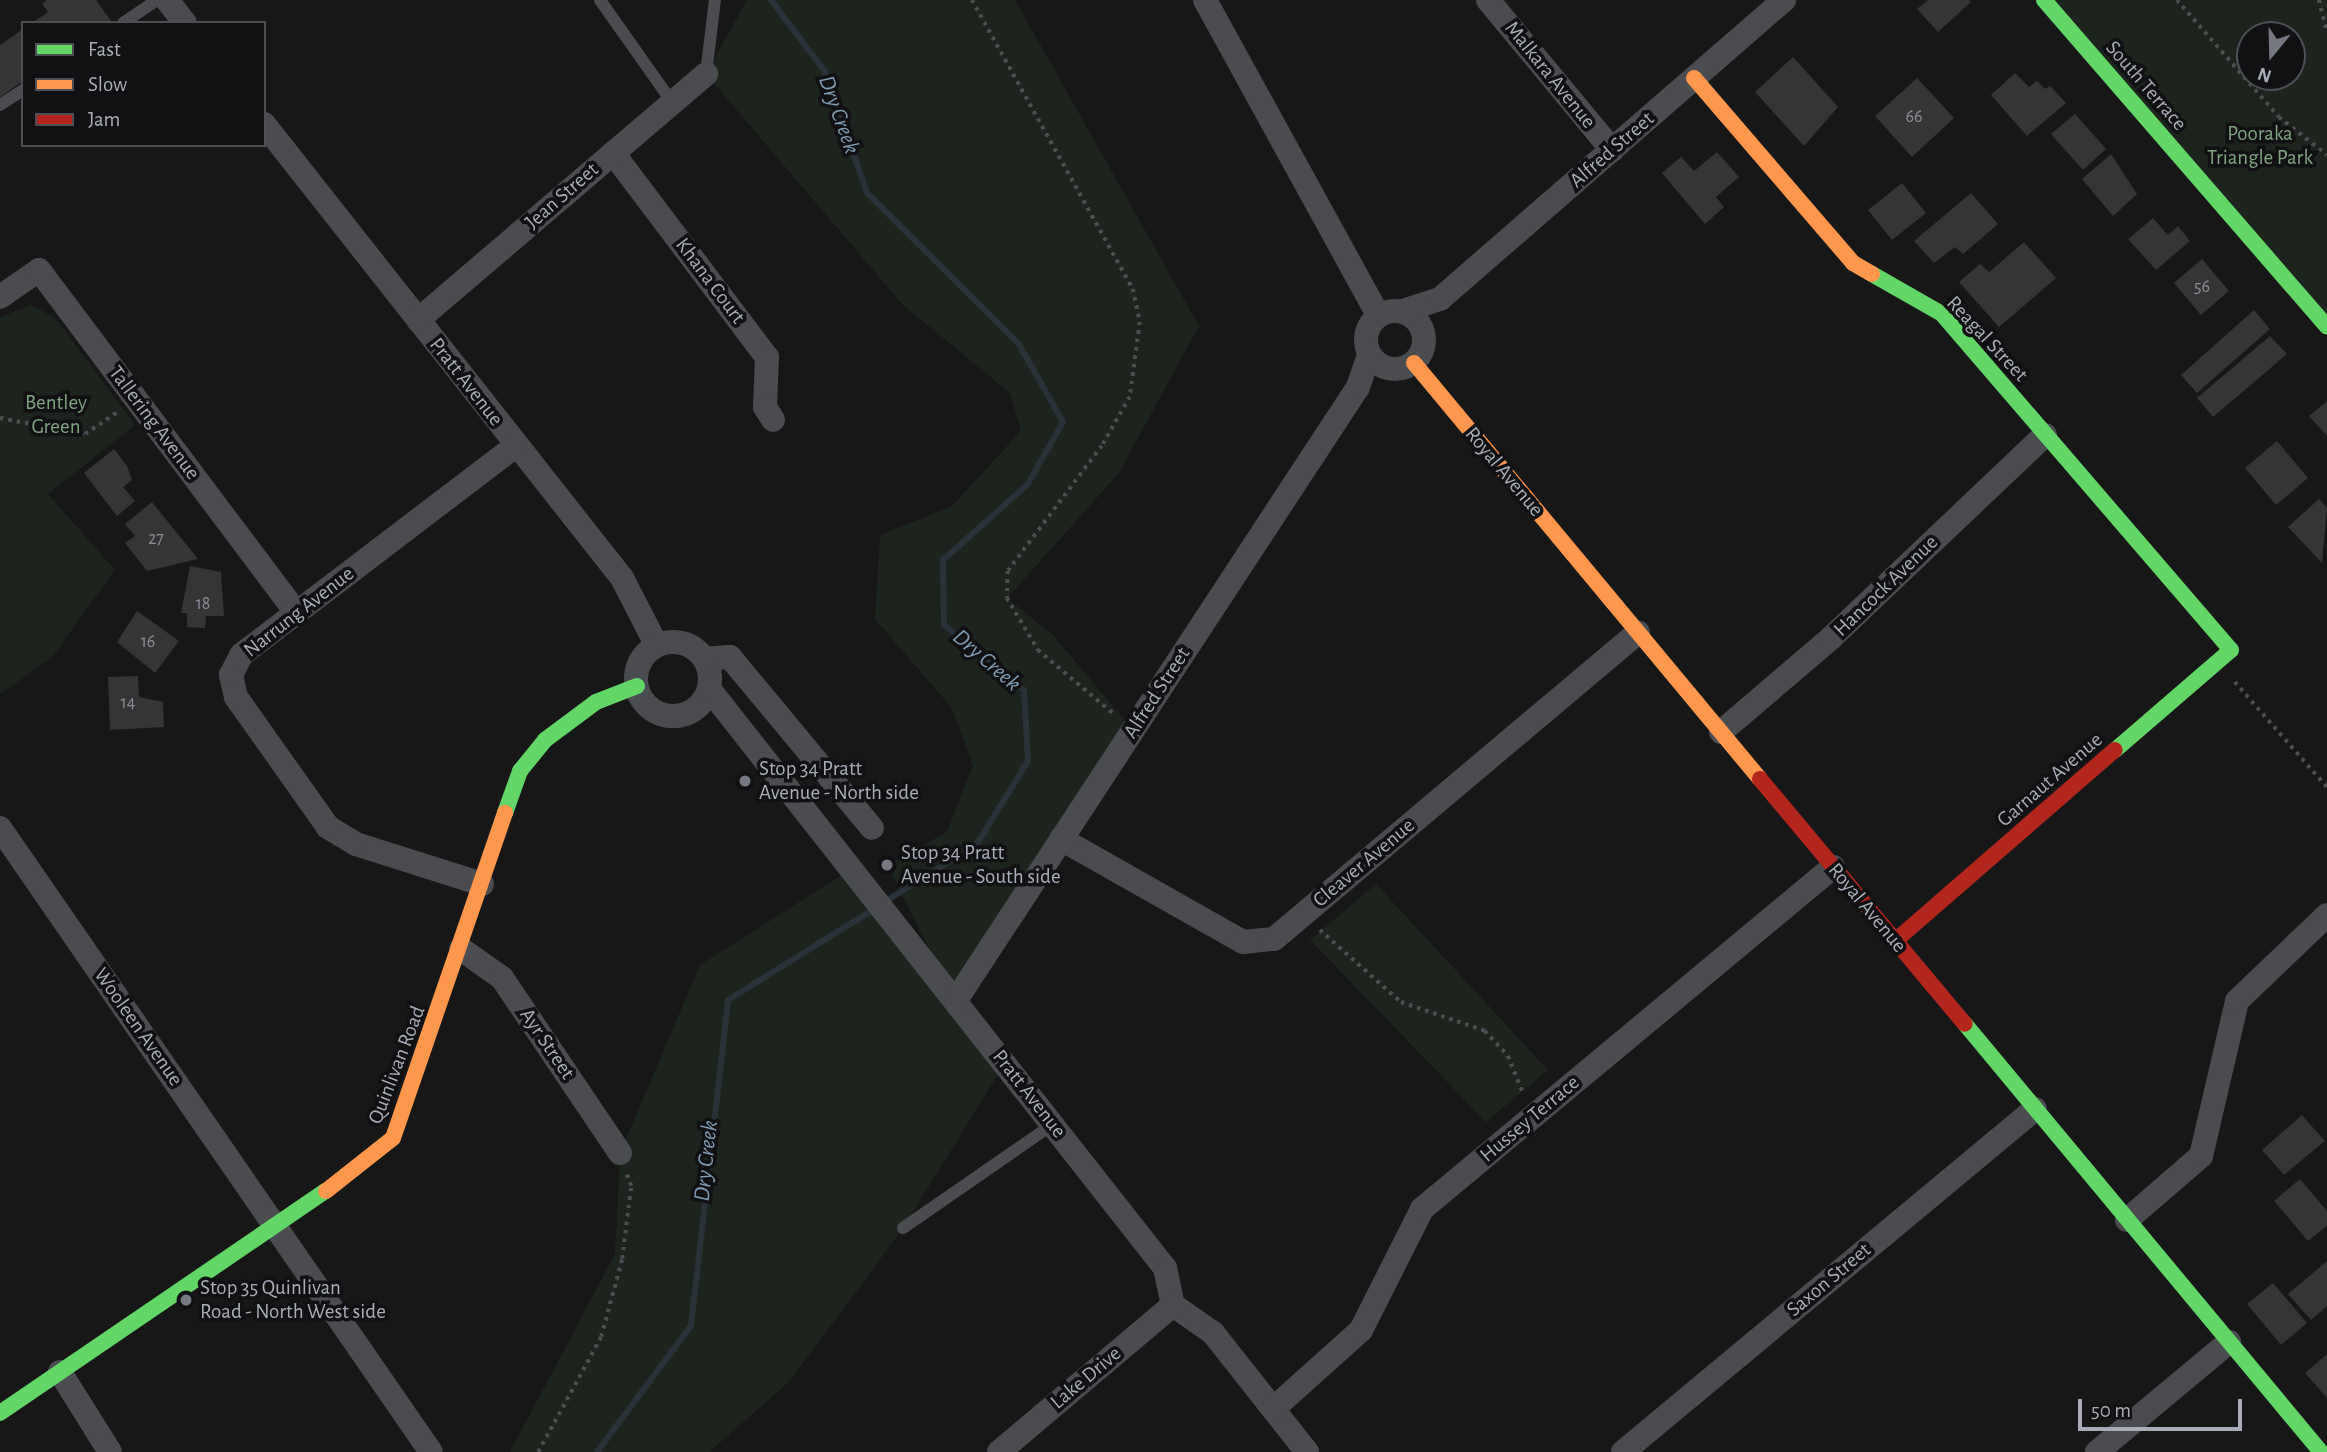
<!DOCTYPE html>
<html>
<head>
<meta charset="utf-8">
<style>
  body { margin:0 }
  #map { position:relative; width:2327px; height:1452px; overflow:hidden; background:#171717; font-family:"Alegreya Sans",sans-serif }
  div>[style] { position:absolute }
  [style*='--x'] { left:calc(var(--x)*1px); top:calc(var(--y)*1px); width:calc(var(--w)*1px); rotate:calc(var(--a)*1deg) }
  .green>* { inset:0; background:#1d241e }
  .stream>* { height:6px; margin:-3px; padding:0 3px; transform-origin:3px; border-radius:3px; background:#2a3239 }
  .building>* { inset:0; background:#353536 }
  .path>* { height:3.5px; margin-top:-1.75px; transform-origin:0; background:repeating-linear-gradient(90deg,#4d4e52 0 3.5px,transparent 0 8.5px) }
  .lane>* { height:12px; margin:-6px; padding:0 6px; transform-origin:6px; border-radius:6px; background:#4b4c50 }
  .street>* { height:24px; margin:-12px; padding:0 12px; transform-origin:12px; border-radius:12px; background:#4b4c50 }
  .street>.ring { margin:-12px; padding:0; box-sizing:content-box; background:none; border:24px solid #4b4c50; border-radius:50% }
  .fast>* { height:16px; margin:-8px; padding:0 8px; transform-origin:8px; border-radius:8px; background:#63d668 }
  .slow>* { height:16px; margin:-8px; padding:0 8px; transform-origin:8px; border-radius:8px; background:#ff974d }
  .jam>* { height:16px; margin:-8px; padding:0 8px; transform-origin:8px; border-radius:8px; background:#b3261e }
  .dots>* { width:19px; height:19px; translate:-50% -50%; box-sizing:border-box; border:4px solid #111113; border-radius:50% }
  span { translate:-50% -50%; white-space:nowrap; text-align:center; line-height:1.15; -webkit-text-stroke:7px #111113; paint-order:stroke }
  .number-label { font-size:18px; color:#8b8f98 }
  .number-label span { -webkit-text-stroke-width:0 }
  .street-label { font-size:21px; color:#a8adb8 }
  .park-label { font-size:21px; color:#7fa381 }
  .poi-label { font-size:21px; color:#a8adb8 }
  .left { translate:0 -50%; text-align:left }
  .water-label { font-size:23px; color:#7f9bb3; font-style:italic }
  .legend { position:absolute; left:21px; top:21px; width:245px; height:126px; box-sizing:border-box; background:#111113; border:2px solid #4d4f55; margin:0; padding:9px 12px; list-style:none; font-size:21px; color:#a8adb8 }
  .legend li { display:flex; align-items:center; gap:14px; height:35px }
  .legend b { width:35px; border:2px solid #4d4f55 }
  .north { position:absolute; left:2236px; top:21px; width:70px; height:70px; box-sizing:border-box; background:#111113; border:2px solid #4d4f55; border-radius:50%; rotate:199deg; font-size:19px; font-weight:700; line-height:28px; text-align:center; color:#a8adb8 }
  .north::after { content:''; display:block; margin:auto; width:24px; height:32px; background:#757880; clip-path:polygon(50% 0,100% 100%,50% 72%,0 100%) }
  .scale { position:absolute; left:2078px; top:1399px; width:164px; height:32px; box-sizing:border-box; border:4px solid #a8adb8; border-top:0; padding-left:9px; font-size:21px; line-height:24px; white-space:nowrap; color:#a8adb8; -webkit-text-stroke:5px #111113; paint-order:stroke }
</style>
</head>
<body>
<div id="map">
  <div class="green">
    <i style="clip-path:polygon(747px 0,1015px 0,1199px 326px,1119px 473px,1007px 598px,1053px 635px,1133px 730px,956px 1000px,1005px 1063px,903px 1228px,790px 1381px,709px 1452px,510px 1452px,615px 1254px,620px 1153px,700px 965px,853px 868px,953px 995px,887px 865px,947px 832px,973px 766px,952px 708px,875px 619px,880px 535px,952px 506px,1021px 431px,1010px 393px,903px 305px,706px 74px)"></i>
    <i style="clip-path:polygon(evenodd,2044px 0,2327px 0,2327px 327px,2044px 0,2250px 35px,2292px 35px,2292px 77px,2250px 77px,2250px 35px)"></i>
    <i style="clip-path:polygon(31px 305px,55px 318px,135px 425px,48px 494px,115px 570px,52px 657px,0 694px,0 317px)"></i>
    <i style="clip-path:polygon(1376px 884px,1548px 1070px,1486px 1122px,1310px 940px)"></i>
  </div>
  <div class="stream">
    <i style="--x:771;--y:0;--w:88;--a:52.9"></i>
    <i style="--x:824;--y:70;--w:130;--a:70.7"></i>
    <i style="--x:867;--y:193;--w:213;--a:44.8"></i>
    <i style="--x:1018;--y:343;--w:91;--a:60.3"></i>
    <i style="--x:1063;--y:422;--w:73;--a:119.7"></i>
    <i style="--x:1027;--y:485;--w:113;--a:138.2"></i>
    <i style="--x:943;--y:560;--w:65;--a:89.1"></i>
    <i style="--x:944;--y:625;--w:103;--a:39.1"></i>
    <i style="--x:1024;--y:690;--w:71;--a:86.8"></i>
    <i style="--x:1028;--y:761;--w:97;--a:121.6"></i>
    <i style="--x:977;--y:844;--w:111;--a:147.9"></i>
    <i style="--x:597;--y:1452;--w:157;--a:-53.3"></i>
    <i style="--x:691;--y:1326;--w:328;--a:-83.5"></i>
    <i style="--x:728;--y:1000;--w:172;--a:-31.9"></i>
  </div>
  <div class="building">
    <i style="clip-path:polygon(47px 0,96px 0,111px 21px,32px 23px,48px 12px,42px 4px)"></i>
    <i style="clip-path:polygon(1928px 0,1969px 0,1971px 2px,1938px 32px,1917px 9px)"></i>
    <i style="clip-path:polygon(23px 29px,23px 81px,0 97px,0 45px)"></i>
    <i style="clip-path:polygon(1793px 57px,1838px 107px,1804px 146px,1755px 92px)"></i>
    <i style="clip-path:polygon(2015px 73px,2029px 87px,2037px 81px,2045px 89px,2050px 86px,2066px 103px,2027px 136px,1991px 95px)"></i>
    <i style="clip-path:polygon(1917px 78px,1954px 118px,1912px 157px,1875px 116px)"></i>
    <i style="clip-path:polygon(2075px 114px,2106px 149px,2083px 170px,2051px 134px)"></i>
    <i style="clip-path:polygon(1717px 152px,1739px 177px,1716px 197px,1724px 207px,1705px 224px,1662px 173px,1681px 157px,1694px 171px)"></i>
    <i style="clip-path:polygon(2111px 154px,2137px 194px,2113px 216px,2082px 179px)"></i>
    <i style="clip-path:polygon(1902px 183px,1926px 213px,1892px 240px,1868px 210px)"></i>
    <i style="clip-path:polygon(1971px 193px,1998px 224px,1963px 254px,1955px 247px,1934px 263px,1914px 241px)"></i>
    <i style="clip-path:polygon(2153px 218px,2168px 235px,2178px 226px,2190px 241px,2156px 270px,2128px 239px)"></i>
    <i style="clip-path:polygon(2024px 242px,2056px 278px,1999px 327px,1959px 282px,1980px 264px,1989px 272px)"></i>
    <i style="clip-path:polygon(2202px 259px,2229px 291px,2201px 315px,2174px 283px)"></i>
    <i style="clip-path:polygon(2254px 310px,2270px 329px,2197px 393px,2181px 375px)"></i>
    <i style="clip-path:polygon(2270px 336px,2287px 354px,2213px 417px,2197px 398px)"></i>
    <i style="clip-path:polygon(2327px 401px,2327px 436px,2309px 416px)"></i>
    <i style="clip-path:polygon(2277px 441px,2308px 478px,2276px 505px,2245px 468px)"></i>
    <i style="clip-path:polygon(114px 449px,127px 466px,132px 480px,123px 487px,135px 501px,117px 516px,84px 473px)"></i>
    <i style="clip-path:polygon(2319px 499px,2327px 508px,2322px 563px,2288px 527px)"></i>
    <i style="clip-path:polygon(152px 502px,198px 559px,147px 571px,125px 543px,135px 536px,125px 524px)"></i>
    <i style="clip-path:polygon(190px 566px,221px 572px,224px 616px,206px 616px,205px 628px,187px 627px,187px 613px,181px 613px)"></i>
    <i style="clip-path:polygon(137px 611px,179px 641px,155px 673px,117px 642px)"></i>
    <i style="clip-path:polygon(138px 676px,139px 697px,163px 702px,164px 727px,110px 730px,108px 677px)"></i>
    <i style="clip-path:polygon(2302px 1115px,2325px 1141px,2284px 1175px,2262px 1150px)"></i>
    <i style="clip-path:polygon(2300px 1179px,2327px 1211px,2327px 1226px,2308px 1241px,2274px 1201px)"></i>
    <i style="clip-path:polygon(2327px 1261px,2327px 1306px,2311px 1320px,2288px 1294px)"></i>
    <i style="clip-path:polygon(2273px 1283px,2307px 1323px,2281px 1345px,2247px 1304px)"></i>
    <i style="clip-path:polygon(2327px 1354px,2327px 1398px,2305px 1373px)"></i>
  </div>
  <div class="path">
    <i style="--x:972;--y:0;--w:331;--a:60.9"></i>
    <i style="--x:1133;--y:289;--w:34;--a:78"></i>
    <i style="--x:1140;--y:322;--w:76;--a:97.6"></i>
    <i style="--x:1130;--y:397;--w:56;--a:119.7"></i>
    <i style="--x:1102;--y:446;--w:156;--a:126.9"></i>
    <i style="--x:1008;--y:571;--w:27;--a:92"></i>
    <i style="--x:1007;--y:598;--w:61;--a:59.2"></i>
    <i style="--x:1038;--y:650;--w:101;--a:40.2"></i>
    <i style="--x:2177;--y:0;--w:155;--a:48.9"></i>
    <i style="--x:2279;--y:117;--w:61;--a:38.4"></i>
    <i style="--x:2319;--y:0;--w:33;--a:76"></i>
    <i style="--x:0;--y:418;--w:86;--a:10.7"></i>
    <i style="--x:85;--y:434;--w:41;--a:-34.1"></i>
    <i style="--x:2235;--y:682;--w:140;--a:48.8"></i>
    <i style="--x:1320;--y:930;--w:108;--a:41.6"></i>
    <i style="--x:1401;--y:1002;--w:89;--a:19"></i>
    <i style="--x:1485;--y:1031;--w:34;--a:47"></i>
    <i style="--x:1508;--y:1056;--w:42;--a:67.7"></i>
    <i style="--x:538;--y:1452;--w:131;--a:-61.3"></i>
    <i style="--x:601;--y:1337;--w:81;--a:-74.9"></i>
    <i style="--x:622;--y:1259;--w:74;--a:-83"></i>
    <i style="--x:631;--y:1186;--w:14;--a:-111"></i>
  </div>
  <div class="lane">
    <i style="--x:600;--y:0;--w:125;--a:54.8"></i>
    <i style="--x:123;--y:23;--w:41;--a:-34.1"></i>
    <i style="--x:706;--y:74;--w:75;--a:-83.1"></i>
    <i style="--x:0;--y:105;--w:27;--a:-33"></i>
    <i style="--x:903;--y:1228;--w:183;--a:-34.7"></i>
  </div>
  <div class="street">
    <i style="--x:167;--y:0;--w:29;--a:52"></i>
    <i style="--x:1205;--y:0;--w:359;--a:61.2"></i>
    <i style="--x:1488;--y:0;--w:195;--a:50.4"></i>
    <i style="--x:264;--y:124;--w:578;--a:51.74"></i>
    <i style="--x:622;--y:578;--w:76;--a:62.8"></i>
    <i style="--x:613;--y:153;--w:256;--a:53"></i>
    <i style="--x:767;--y:357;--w:50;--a:92.3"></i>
    <i style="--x:765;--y:407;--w:15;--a:58"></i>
    <i style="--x:0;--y:297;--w:47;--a:-34.7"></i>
    <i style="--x:39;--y:270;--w:429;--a:53.1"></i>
    <i class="ring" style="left:1366px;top:311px;width:34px;height:34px"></i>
    <i style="--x:1403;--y:311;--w:39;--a:-18"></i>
    <i style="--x:1440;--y:299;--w:456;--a:-41"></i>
    <i style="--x:418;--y:320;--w:379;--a:-40.5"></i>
    <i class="ring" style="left:636px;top:642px;width:50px;height:50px"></i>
    <i style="--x:705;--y:659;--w:25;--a:-5"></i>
    <i style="--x:730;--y:657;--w:222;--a:50.3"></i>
    <i style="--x:710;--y:690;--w:736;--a:51.79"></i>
    <i style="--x:1165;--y:1268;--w:38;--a:78"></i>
    <i style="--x:1173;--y:1305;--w:49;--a:35"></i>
    <i style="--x:1213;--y:1333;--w:152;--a:51.7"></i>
    <i style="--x:1721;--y:732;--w:145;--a:-40.5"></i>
    <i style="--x:1831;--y:638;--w:295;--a:-43.5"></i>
    <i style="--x:0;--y:828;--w:758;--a:55.37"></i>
    <i style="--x:1061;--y:839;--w:209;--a:29.5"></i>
    <i style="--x:1243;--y:942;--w:31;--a:-6"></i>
    <i style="--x:1274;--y:939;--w:476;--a:-40.1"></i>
    <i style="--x:482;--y:884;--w:132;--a:-162.4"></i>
    <i style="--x:356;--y:844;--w:33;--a:-149"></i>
    <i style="--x:328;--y:827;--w:159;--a:-125.3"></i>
    <i style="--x:236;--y:697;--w:23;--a:-103"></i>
    <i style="--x:231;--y:675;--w:22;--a:-63"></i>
    <i style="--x:241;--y:655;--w:345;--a:-37.3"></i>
    <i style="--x:461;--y:949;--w:50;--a:35.3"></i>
    <i style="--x:502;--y:978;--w:211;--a:56"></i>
    <i style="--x:956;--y:1000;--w:733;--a:-56.74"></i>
    <i style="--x:1358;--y:387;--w:34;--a:-71"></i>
    <i style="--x:2127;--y:1220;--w:98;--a:-40.9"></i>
    <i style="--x:2201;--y:1156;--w:159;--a:-76.9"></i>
    <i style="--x:2237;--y:1001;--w:124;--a:-43.7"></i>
    <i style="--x:60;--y:1372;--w:94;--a:58"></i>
    <i style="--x:1273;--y:1409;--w:118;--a:-41.9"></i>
    <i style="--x:1361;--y:1330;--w:136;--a:-63.2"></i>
    <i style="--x:1422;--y:1209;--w:535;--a:-39.76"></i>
    <i style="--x:999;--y:1452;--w:228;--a:-40.2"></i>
    <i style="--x:1623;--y:1452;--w:536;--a:-39.78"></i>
    <i style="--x:2097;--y:1452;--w:172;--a:-39.8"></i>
  </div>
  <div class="fast">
    <i style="--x:2044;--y:0;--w:432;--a:49.1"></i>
    <i style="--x:1872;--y:274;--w:81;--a:29.7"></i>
    <i style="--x:1942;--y:314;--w:443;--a:49.3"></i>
    <i style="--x:2231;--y:650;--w:153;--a:139.2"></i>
    <i style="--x:505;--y:813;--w:45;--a:-70.3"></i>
    <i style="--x:520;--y:771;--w:40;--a:-51"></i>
    <i style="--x:545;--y:740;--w:64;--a:-36.7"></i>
    <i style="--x:596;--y:702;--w:44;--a:-21.3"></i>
    <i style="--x:1965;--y:1024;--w:557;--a:50.25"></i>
    <i style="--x:0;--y:1413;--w:394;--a:-34.3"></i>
  </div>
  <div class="slow">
    <i style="--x:1694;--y:78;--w:244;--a:49.3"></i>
    <i style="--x:1853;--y:263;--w:22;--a:30"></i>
    <i style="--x:1414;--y:363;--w:541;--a:50.25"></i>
    <i style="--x:326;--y:1191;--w:85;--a:-38.3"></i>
    <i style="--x:393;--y:1138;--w:344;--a:-71"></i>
  </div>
  <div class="jam">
    <i style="--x:1760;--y:779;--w:319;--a:50.1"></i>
    <i style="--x:1895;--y:941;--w:291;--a:-41"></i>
  </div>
  <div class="dots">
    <i style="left:745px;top:781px;background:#757880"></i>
    <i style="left:887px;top:865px;background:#757880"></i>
    <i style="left:186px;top:1300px;background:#757880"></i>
  </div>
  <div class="number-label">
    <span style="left:1914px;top:117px">66</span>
    <span style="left:2202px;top:287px">56</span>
    <span style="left:156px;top:539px">27</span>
    <span style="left:203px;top:604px">18</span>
    <span style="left:148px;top:642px">16</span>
    <span style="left:128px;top:703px">14</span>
  </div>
  <div class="street-label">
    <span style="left:1550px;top:75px;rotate:51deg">Malkara Avenue</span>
    <span style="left:2146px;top:86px;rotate:49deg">South Terrace</span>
    <span style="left:1612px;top:150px;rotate:-41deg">Alfred Street</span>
    <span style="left:562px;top:196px;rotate:-41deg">Jean Street</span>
    <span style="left:710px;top:281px;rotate:53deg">Khana Court</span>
    <span style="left:1987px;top:339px;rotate:47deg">Reagal Street</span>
    <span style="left:466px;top:382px;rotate:52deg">Pratt Avenue</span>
    <span style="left:154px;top:423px;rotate:53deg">Tallering Avenue</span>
    <span style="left:1504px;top:472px;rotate:50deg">Royal Avenue</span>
    <span style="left:1886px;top:586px;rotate:-44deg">Hancock Avenue</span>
    <span style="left:299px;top:612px;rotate:-38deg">Narrung Avenue</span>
    <span style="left:1157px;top:693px;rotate:-57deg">Alfred Street</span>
    <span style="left:2050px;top:780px;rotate:-41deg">Garnaut Avenue</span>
    <span style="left:1364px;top:863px;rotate:-40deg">Cleaver Avenue</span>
    <span style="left:1867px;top:908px;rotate:50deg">Royal Avenue</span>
    <span style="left:138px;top:1027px;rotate:55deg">Wooleen Avenue</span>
    <span style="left:547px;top:1044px;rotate:56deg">Ayr Street</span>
    <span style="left:397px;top:1065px;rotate:-69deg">Quinlivan Road</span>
    <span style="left:1029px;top:1094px;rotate:52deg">Pratt Avenue</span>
    <span style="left:1530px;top:1119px;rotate:-40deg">Hussey Terrace</span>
    <span style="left:1829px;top:1280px;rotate:-40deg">Saxon Street</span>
    <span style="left:1086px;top:1378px;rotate:-40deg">Lake Drive</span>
  </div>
  <div class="park-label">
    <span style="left:2260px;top:146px">Pooraka<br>Triangle Park</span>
    <span style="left:56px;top:415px">Bentley<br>Green</span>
  </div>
  <div class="poi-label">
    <span class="left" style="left:759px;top:781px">Stop 34 Pratt<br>Avenue - North side</span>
    <span class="left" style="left:901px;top:865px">Stop 34 Pratt<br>Avenue - South side</span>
    <span class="left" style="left:200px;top:1300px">Stop 35 Quinlivan<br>Road - North West side</span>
  </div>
  <div class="water-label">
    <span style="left:838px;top:115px;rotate:70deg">Dry Creek</span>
    <span style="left:986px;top:661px;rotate:41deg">Dry Creek</span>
    <span style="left:707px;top:1161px;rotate:-84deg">Dry Creek</span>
  </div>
  <ul class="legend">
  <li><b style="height:9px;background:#63d668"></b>Fast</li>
  <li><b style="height:9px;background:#ff974d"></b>Slow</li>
  <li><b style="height:9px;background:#b3261e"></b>Jam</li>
  </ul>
  <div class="north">N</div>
  <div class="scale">50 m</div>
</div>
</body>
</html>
